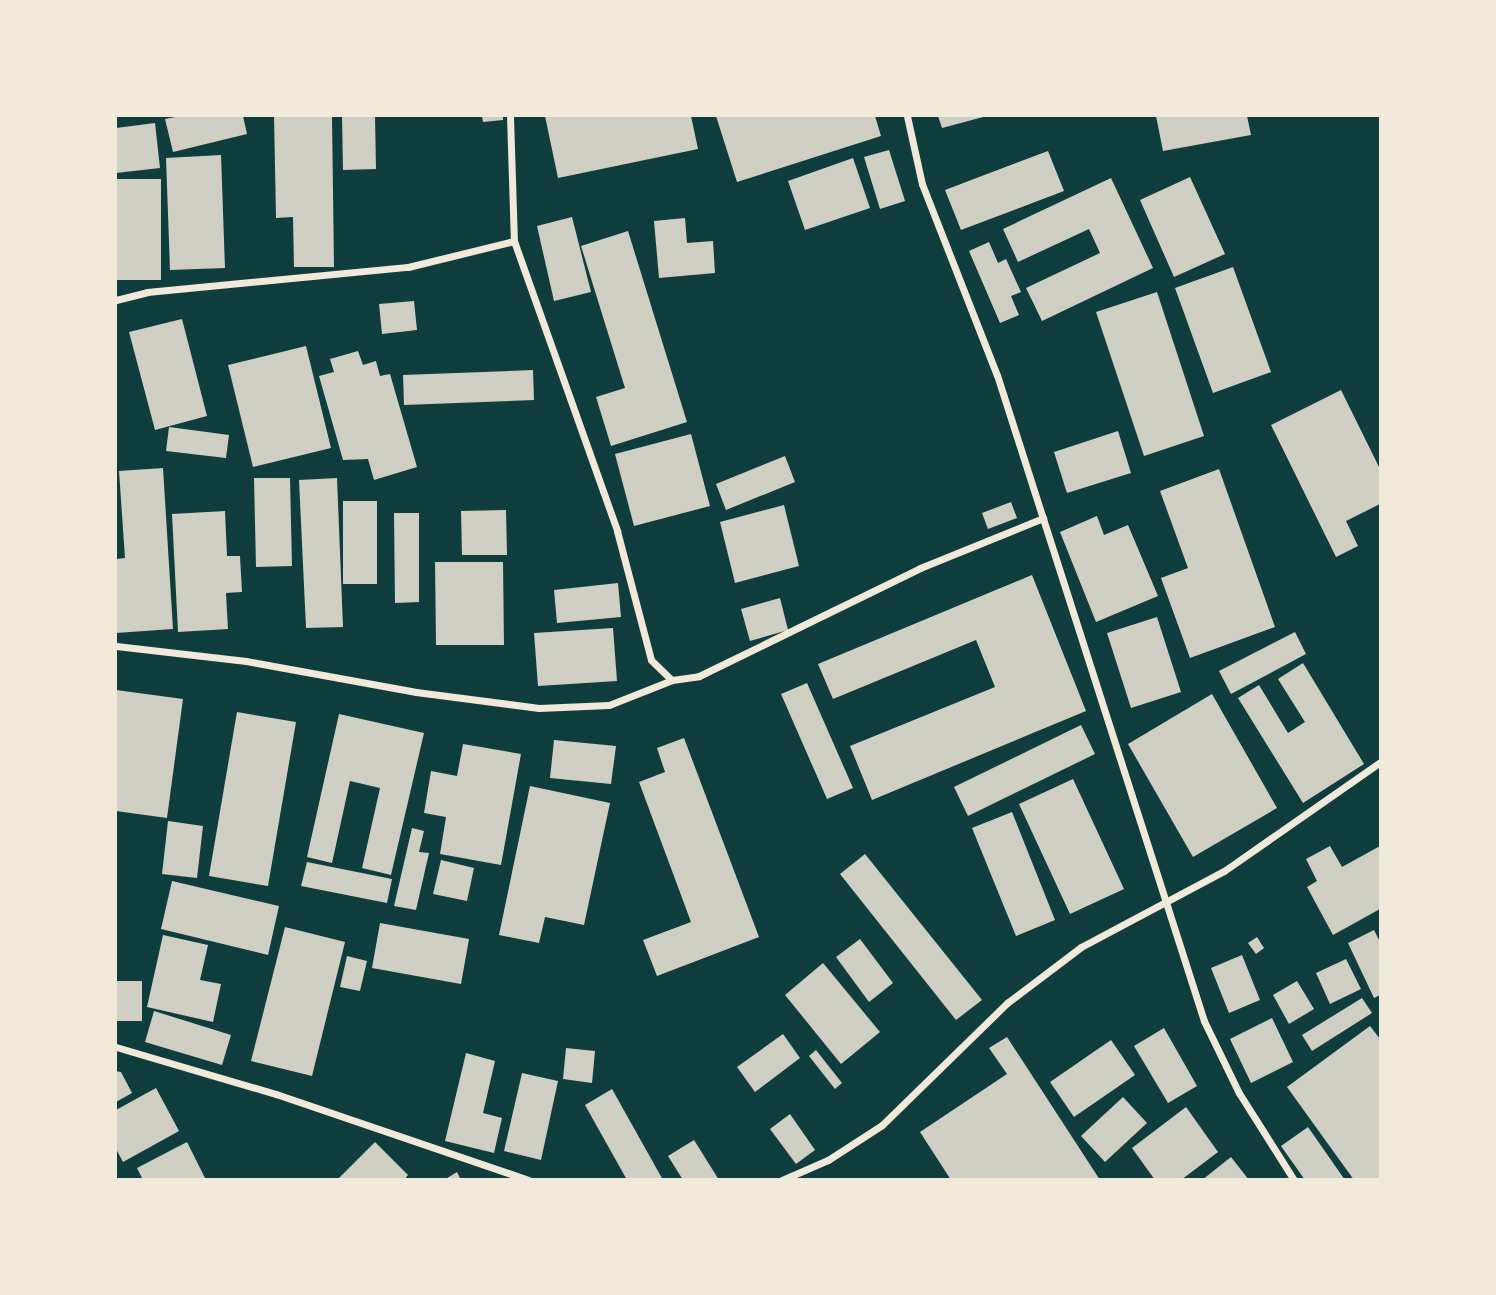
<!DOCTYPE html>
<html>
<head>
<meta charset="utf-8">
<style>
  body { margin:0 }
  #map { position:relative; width:1496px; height:1295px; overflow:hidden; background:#0f3d3e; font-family:Jost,sans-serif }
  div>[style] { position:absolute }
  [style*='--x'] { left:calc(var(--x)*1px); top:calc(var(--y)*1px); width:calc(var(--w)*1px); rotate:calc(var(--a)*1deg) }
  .building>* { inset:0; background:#cfcfc3 }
  .minor>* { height:7px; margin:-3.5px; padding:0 3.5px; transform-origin:3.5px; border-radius:3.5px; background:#f1e9da }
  span { translate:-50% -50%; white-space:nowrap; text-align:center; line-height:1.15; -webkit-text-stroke:7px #f1e9da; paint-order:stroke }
  .frame { position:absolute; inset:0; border:117px solid #f1e9da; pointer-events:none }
</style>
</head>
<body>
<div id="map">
  <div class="building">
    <i style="clip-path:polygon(181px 116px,243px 116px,247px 134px,173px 152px,165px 119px)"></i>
    <i style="clip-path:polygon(274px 116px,332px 116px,334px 267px,294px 267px,293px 217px,276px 218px)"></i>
    <i style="clip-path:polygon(342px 116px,375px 116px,376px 169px,343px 170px)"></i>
    <i style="clip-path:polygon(482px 116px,503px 116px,503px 120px,483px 122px)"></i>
    <i style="clip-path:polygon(545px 116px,691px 116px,698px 149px,558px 178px)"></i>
    <i style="clip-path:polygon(716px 116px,875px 116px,881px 136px,737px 182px)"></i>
    <i style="clip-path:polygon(938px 116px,987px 116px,942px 128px)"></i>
    <i style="clip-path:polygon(1156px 116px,1247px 116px,1251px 135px,1163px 151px)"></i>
    <i style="clip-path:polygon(155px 123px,160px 168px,116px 173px,116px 128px)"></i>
    <i style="clip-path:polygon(889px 150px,905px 201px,880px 209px,864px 157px)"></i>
    <i style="clip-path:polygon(1048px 151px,1064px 191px,961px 230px,945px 190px)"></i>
    <i style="clip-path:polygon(221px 155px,225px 268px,170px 270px,166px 158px)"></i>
    <i style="clip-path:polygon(853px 158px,870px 208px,805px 230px,788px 181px)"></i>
    <i style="clip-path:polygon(1190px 177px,1225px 254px,1174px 277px,1140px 200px)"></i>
    <i style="clip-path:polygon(1111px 178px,1153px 268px,1042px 321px,1026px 288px,1100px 253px,1089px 229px,1018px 262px,1003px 229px)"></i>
    <i style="clip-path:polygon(116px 179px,161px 179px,161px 280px,116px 280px)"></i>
    <i style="clip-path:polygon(572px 217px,591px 292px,554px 301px,537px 226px)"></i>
    <i style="clip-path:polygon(685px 218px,687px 243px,713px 241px,715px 273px,659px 278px,654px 221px)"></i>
    <i style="clip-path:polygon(628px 231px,687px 422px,611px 446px,596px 397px,625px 388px,581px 246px)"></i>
    <i style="clip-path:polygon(989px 242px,998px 263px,1006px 259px,1021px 292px,1011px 296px,1019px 315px,1000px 323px,969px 251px)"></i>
    <i style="clip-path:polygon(1233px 267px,1271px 372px,1213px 393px,1175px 288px)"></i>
    <i style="clip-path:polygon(1157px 292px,1204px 436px,1144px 456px,1096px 312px)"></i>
    <i style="clip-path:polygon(414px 301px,417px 330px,382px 334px,379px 304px)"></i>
    <i style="clip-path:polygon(182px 319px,207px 416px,155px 430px,129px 332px)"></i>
    <i style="clip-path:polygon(306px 346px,331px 448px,253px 467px,228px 365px)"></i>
    <i style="clip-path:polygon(358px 351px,363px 365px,376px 361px,380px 376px,390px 374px,417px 467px,374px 480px,368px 459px,343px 460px,319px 376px,334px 372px,330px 359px)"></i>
    <i style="clip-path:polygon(533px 370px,534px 400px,404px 405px,403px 375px)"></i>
    <i style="clip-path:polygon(1341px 390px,1380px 469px,1380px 504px,1346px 521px,1358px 546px,1336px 557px,1271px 425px)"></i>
    <i style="clip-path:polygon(169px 427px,229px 435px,226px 458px,166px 451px)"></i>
    <i style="clip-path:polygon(1118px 431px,1131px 473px,1067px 493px,1054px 452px)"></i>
    <i style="clip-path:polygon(691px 434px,710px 506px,634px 526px,615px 454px)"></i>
    <i style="clip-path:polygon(785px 456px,795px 482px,726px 510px,716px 484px)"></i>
    <i style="clip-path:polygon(163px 468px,173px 629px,116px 633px,116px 559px,125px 558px,119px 471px)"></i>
    <i style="clip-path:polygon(1219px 469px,1275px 627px,1190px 658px,1161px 578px,1188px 568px,1160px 491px)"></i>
    <i style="clip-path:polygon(254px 478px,290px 478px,292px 566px,256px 567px)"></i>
    <i style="clip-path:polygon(337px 478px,343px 627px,306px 628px,299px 480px)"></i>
    <i style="clip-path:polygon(343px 501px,377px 501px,377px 584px,343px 584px)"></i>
    <i style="clip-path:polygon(1011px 502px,1017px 518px,988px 529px,982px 513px)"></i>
    <i style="clip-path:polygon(784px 505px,799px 566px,735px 583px,720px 522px)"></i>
    <i style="clip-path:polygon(506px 510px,507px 555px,462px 555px,461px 511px)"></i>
    <i style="clip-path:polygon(225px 511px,227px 556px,240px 556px,242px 592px,226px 593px,228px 629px,178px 632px,172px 514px)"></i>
    <i style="clip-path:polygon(394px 513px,419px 513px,419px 602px,395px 603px)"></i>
    <i style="clip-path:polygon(1097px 516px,1104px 535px,1128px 525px,1158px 596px,1096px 622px,1060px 532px)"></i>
    <i style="clip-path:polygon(435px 562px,503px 562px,504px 645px,436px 645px)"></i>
    <i style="clip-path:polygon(1032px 575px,1086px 711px,872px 800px,850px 746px,995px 687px,976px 640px,833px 699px,818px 664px)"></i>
    <i style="clip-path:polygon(618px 583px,621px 617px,557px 623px,554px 590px)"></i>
    <i style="clip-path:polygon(780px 598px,788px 630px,750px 641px,741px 609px)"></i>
    <i style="clip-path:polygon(1157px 617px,1181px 692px,1131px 708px,1107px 633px)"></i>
    <i style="clip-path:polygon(613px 628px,617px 681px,538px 686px,534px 633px)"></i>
    <i style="clip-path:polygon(1295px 632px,1306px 654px,1231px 694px,1219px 671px)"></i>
    <i style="clip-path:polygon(1303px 663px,1364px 764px,1303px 803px,1238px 698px,1259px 685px,1288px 733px,1305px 722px,1278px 679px)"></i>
    <i style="clip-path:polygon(807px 683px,853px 788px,827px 799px,781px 694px)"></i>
    <i style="clip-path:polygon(116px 690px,183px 699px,167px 818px,116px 811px)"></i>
    <i style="clip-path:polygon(1212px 694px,1277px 808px,1193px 857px,1128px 744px)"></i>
    <i style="clip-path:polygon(237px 712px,296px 722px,268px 886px,209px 876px)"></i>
    <i style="clip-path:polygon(339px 714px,424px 733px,391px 875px,362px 868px,380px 788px,350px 781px,332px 863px,307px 857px)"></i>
    <i style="clip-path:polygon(1081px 725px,1095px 754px,968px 816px,954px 787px)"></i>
    <i style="clip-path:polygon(684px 738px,759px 937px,657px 976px,643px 940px,691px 922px,639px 782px,665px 772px,657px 748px)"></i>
    <i style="clip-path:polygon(554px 740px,616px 746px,611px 784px,550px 778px)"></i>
    <i style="clip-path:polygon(463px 744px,521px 754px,501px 865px,440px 854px,446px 817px,424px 813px,431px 771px,457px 776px)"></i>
    <i style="clip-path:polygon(1073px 779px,1124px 889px,1070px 914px,1019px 804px)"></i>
    <i style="clip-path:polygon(530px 786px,610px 803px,584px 925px,545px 917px,539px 943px,499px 935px)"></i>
    <i style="clip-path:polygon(1012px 812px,1055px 920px,1016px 936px,972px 828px)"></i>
    <i style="clip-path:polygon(168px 821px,203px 826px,197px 878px,162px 874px)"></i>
    <i style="clip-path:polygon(412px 828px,424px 831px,419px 852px,429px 853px,416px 910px,394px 906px)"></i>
    <i style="clip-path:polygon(1330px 846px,1342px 867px,1380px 846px,1380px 909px,1333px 935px,1307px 887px,1317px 881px,1306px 859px)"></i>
    <i style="clip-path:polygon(865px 854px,982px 1000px,956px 1020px,840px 874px)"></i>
    <i style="clip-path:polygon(441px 860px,474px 868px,467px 901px,433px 894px)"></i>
    <i style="clip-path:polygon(307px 862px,392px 879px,387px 903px,301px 886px)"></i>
    <i style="clip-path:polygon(172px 881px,279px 906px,268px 955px,161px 929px)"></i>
    <i style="clip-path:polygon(380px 923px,469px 939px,461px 984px,372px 968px)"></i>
    <i style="clip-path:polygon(285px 927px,345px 942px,312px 1076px,251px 1061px)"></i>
    <i style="clip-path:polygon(1374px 930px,1380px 942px,1380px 995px,1374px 998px,1348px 943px)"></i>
    <i style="clip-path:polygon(163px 935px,208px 945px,200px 980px,221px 984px,213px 1022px,147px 1007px)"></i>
    <i style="clip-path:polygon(1257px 937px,1264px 948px,1256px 954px,1248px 943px)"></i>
    <i style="clip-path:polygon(860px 939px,893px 983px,869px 1002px,836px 957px)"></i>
    <i style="clip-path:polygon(1242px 955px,1260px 1000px,1229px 1013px,1211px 968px)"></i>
    <i style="clip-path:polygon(347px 956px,367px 961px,360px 991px,340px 987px)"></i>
    <i style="clip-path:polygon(1346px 959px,1361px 989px,1330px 1004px,1316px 973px)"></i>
    <i style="clip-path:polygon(823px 963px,880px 1032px,841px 1064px,785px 995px)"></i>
    <i style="clip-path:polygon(116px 981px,142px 981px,142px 1021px,116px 1021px)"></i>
    <i style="clip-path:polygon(1297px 981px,1314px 1009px,1289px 1024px,1273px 995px)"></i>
    <i style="clip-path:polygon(1362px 998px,1372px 1013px,1312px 1051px,1302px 1035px)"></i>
    <i style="clip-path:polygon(154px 1011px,231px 1035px,222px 1065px,145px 1042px)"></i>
    <i style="clip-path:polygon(1272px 1018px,1293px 1062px,1251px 1083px,1230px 1039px)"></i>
    <i style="clip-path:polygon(1370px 1026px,1380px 1039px,1380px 1180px,1354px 1180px,1287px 1087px)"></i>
    <i style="clip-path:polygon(1164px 1028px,1197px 1086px,1168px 1103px,1134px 1046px)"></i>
    <i style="clip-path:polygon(783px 1034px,800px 1058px,755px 1092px,737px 1067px)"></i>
    <i style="clip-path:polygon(1007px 1037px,1100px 1180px,951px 1180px,920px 1132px,1007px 1074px,989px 1048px)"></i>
    <i style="clip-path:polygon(1111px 1040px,1135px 1075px,1074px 1117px,1050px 1082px)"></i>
    <i style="clip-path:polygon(566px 1048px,595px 1051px,592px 1083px,563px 1079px)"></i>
    <i style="clip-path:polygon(816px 1050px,842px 1083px,835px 1089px,809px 1056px)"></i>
    <i style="clip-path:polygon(466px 1053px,495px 1061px,483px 1113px,502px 1118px,494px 1153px,445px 1141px)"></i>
    <i style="clip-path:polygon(116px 1071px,121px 1072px,132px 1093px,116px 1102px)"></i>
    <i style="clip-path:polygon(522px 1073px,558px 1081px,541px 1160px,504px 1151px)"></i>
    <i style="clip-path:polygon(156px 1088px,179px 1131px,123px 1162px,116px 1149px,116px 1110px)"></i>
    <i style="clip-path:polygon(612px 1089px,663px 1180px,627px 1180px,585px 1105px)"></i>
    <i style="clip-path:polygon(1123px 1097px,1147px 1123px,1105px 1162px,1081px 1136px)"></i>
    <i style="clip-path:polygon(1186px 1107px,1218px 1152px,1181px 1180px,1155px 1180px,1132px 1148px)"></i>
    <i style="clip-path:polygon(790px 1114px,815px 1150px,796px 1164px,770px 1129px)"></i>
    <i style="clip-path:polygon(1308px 1127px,1345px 1180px,1305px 1180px,1281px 1146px)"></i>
    <i style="clip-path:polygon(694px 1140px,719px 1180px,683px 1180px,668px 1156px)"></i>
    <i style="clip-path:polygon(187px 1142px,206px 1180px,143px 1180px,137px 1168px)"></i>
    <i style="clip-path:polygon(375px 1142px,408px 1175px,404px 1180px,337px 1180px)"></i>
    <i style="clip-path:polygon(1231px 1157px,1249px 1180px,1202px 1180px)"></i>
    <i style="clip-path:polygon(457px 1172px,461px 1180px,444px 1180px)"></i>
  </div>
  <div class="minor">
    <i style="--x:510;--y:116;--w:125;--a:88.2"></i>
    <i style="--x:514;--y:241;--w:308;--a:70.4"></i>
    <i style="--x:617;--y:531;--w:133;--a:75.2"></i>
    <i style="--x:651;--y:660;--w:29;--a:44"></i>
    <i style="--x:672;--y:680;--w:27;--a:-8"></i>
    <i style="--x:699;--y:676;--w:246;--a:-26"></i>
    <i style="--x:920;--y:568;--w:133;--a:-22.1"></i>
    <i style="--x:907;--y:116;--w:70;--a:77.6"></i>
    <i style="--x:922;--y:184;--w:205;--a:68.6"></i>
    <i style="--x:997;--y:375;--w:678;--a:72.23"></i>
    <i style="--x:1204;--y:1021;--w:80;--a:64.1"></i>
    <i style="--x:1239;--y:1093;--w:103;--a:57.7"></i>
    <i style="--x:116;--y:300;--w:32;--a:-14"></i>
    <i style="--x:147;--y:292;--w:262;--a:-5.5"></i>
    <i style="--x:408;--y:267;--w:109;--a:-13.8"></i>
    <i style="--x:116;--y:646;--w:131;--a:6.6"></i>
    <i style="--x:246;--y:661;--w:173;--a:10.3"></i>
    <i style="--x:416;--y:692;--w:124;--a:7.4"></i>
    <i style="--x:539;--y:708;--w:70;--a:-2.5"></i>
    <i style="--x:609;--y:705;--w:68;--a:-21.6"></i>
    <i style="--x:116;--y:1047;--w:167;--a:16.4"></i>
    <i style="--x:276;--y:1094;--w:267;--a:18.8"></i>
    <i style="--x:782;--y:1180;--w:50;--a:-23.5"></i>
    <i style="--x:828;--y:1160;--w:64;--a:-32.9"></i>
    <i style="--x:882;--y:1125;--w:175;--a:-44.3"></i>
    <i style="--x:1007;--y:1003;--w:93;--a:-37.1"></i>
    <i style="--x:1081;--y:947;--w:162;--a:-28"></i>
    <i style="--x:1224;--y:871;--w:190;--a:-34.9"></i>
  </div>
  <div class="frame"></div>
</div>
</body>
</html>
